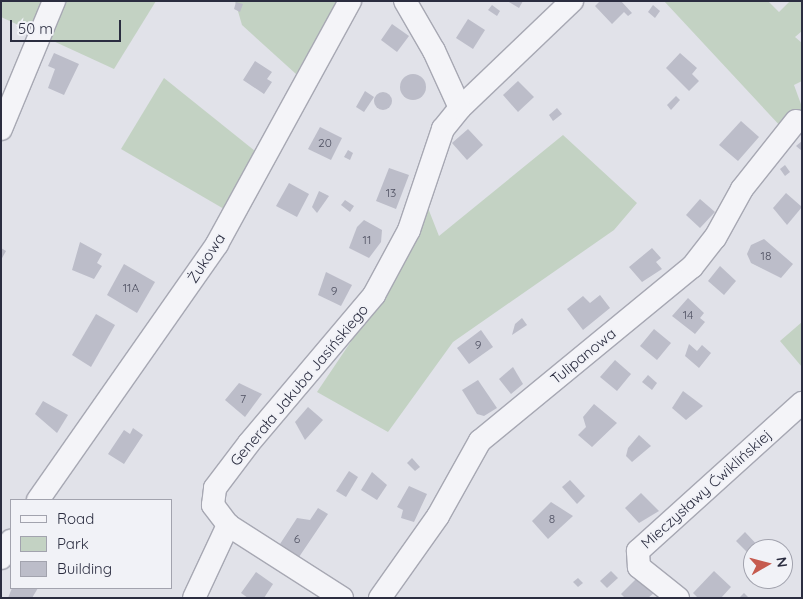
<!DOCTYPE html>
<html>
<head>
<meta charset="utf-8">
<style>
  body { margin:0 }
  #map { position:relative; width:803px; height:599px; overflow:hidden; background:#e1e2e9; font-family:Quicksand,sans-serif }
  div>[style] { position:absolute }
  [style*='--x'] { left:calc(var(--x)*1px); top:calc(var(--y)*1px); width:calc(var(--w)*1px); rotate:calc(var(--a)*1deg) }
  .green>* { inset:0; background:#c3d2c3 }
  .building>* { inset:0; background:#bcbdc9 }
  .round { border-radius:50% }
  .roads { filter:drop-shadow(1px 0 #a7a8b3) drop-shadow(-1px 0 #a7a8b3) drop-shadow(0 1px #a7a8b3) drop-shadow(0 -1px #a7a8b3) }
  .minor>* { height:22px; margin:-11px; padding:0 11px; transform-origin:11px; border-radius:11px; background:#f4f4f8 }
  span { translate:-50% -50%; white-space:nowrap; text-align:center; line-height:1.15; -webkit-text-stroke:4px #f1f2f7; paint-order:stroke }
  .number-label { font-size:12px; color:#4f5162 }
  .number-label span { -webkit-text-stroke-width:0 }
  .street-label { font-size:15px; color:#2b2d40 }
  .frame { position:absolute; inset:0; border:2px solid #2b2d40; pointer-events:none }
  .legend { position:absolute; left:10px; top:499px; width:162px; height:90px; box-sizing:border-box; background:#f1f2f7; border:1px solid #a2a3ae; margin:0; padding:6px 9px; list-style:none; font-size:15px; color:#2b2d40 }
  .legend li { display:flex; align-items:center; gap:10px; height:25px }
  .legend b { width:25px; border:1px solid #a2a3ae }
  .north { position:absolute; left:743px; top:539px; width:50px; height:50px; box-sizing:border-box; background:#f1f2f7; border:1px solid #a2a3ae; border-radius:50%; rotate:82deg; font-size:14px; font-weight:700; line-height:20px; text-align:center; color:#2b2d40 }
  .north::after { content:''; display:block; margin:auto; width:18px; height:22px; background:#c65b4f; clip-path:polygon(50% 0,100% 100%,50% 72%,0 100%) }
  .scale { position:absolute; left:10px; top:20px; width:111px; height:22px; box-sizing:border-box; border:2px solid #2b2d40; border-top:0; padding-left:6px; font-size:15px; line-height:18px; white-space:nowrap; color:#2b2d40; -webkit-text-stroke:4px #f1f2f7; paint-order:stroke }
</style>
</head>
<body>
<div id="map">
  <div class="green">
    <i style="clip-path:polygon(1px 1px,156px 1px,114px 69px,1px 17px)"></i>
    <i style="clip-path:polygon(235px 1px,338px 1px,296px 74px,242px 25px)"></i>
    <i style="clip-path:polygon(664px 1px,768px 1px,779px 12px,790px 1px,802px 1px,802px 31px,795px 37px,802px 43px,802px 81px,794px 85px,802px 107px,802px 128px,783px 129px)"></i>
    <i style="clip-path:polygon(164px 78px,255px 151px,224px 209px,121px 149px)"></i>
    <i style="clip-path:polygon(563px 135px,637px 203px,614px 230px,453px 342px,388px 432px,317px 392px,387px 288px,426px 203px,439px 236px)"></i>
    <i style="clip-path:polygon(802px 322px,802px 367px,780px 341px)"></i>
  </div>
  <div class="building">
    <i style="clip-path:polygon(507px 1px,523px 1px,519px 8px)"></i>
    <i style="clip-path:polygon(600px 1px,621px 1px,632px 13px,628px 16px,624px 12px,612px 24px,595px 6px)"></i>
    <i style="clip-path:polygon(236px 2px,243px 4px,240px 12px,234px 9px)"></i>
    <i style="clip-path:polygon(492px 5px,500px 11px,497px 16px,488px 10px)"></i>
    <i style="clip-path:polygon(653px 5px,660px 11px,655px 18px,648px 12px)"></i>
    <i style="clip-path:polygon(468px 19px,485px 30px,473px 49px,456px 38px)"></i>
    <i style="clip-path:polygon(392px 24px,409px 36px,397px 52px,381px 40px)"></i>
    <i style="clip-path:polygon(54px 53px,79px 64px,64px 95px,48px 88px,55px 69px,48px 66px)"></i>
    <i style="clip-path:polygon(680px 53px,697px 68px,692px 74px,699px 81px,689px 91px,666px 68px)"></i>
    <i style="clip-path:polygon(255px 61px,272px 72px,267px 79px,272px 82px,264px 94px,243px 80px)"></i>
    <i class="round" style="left:400px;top:74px;width:26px;height:26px"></i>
    <i style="clip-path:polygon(518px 81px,534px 97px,518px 112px,503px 95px)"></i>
    <i style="clip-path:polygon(365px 91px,374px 97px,364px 112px,356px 107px)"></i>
    <i class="round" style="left:374px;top:92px;width:18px;height:18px"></i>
    <i style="clip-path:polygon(676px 96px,680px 100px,671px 110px,667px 105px)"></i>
    <i style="clip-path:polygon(557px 108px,562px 114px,553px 121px,549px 115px)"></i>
    <i style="clip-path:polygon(741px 121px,759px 137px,738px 161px,719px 145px)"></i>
    <i style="clip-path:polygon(320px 127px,342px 138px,331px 160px,308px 149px)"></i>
    <i style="clip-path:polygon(468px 129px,483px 145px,467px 160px,452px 143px)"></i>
    <i style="clip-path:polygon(802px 141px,802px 151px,796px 146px)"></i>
    <i style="clip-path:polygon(348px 150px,353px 153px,350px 160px,344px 157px)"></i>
    <i style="clip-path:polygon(785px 165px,790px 172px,785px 176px,780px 169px)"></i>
    <i style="clip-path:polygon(389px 168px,409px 175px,396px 209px,376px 201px)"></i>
    <i style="clip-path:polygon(289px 183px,309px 194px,297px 217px,276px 206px)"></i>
    <i style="clip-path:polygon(319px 191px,329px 196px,317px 213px,312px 207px)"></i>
    <i style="clip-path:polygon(786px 193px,802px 207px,787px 225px,773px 208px)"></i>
    <i style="clip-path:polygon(700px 199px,715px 212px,700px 228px,686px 215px)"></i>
    <i style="clip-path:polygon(345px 200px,354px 206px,350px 212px,341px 205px)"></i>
    <i style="clip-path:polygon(364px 220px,382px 230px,381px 242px,369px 258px,349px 248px,357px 227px)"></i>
    <i style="clip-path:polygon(764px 239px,793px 264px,781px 278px,751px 263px,747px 254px,751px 245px)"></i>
    <i style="clip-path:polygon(80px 242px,102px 254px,97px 263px,102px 266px,94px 279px,72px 270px)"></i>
    <i style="clip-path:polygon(1px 248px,6px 251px,1px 260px)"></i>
    <i style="clip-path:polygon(652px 248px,661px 258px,656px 262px,662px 269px,642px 282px,629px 267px)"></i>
    <i style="clip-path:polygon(124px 264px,155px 282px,137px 313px,107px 295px)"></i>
    <i style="clip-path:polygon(720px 266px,736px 281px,724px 295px,708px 281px)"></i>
    <i style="clip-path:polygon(326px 272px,352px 285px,341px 306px,318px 295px)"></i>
    <i style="clip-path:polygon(600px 295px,610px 308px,583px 330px,567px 309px,583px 296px,590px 303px)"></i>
    <i style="clip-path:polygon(688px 298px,704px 313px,700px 318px,705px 322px,695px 334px,672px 316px)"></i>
    <i style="clip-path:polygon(96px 314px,115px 325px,91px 367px,72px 355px)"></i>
    <i style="clip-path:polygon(522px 318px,527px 325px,512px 335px,515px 324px)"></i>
    <i style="clip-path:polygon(654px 329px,671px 343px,657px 360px,640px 346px)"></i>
    <i style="clip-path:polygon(481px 330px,493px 347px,469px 364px,457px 348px)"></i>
    <i style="clip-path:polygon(689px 344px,697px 351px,702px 345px,711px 353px,699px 368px,685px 356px)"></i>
    <i style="clip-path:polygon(615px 360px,631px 374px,617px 391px,600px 377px)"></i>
    <i style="clip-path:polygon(513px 367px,523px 384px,511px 394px,499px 379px)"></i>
    <i style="clip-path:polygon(648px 375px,657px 383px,652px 390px,642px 382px)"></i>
    <i style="clip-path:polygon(478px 380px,497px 408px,484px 416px,477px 414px,462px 390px)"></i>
    <i style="clip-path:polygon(239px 383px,262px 394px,245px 417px,225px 400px)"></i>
    <i style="clip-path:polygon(683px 391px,703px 406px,686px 420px,672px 408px)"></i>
    <i style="clip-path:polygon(43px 401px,68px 415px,57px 433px,35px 414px)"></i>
    <i style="clip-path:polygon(594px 404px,617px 423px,592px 447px,578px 435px,586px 427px,583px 417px)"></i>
    <i style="clip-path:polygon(308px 407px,323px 420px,305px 440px,295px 422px)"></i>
    <i style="clip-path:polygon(133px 428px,143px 435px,124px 464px,108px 454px,124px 430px,130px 434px)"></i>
    <i style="clip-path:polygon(639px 435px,651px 446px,632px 462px,626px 456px,628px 448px)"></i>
    <i style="clip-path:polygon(412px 458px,420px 467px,415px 471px,407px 463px)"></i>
    <i style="clip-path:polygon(349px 471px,358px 477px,346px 497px,336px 491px)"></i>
    <i style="clip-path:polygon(372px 472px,387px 485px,377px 500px,361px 490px)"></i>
    <i style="clip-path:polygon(570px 480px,585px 496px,577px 504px,562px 487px)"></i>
    <i style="clip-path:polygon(409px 486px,427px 494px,414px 522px,401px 518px,403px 510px,397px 507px)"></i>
    <i style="clip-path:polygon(641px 493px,659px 511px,639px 523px,625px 508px)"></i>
    <i style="clip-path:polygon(551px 502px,573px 516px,548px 539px,532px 521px)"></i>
    <i style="clip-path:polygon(318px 508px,328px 514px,299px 557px,280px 544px,297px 518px,310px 520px)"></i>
    <i style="clip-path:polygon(745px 532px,761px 549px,753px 549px,753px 568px,745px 560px,750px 555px,736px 541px)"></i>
    <i style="clip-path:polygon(611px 571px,618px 578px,607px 588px,600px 581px)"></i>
    <i style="clip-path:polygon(714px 571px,731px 587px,721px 598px,698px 598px,693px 593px)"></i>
    <i style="clip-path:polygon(256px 572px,273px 584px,264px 598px,248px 598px,241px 593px)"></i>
    <i style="clip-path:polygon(638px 577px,654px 593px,648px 598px,625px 598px,621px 594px)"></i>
    <i style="clip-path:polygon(578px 578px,583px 583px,578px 587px,573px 582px)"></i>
    <i style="clip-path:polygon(12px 588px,38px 588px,32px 598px,8px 598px)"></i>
    <i style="clip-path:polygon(744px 593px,749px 598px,739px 598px)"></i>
  </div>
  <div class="roads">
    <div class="minor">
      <i style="--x:460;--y:108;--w:155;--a:-43.7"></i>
      <i style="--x:1;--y:129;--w:139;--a:-67.5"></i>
      <i style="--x:38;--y:500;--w:312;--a:-55"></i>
      <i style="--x:217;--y:244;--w:277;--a:-61.3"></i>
      <i style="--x:1;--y:558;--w:20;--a:-60"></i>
      <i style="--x:194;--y:598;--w:81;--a:-65"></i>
      <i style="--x:342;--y:598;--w:135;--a:-147.4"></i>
      <i style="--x:228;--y:525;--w:25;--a:-127"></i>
      <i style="--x:213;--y:505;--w:17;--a:-83"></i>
      <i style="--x:215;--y:488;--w:56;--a:-52.9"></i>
      <i style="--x:249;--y:443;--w:194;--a:-49.8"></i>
      <i style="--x:374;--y:295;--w:74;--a:-61.7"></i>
      <i style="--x:409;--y:230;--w:107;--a:-71.4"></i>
      <i style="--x:443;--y:129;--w:27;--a:-51"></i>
      <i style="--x:460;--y:108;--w:63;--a:-114.5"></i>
      <i style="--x:434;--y:51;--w:58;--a:-120.1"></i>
      <i style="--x:380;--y:598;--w:100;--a:-54.7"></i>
      <i style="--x:438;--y:516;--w:86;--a:-60.8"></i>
      <i style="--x:480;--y:441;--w:274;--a:-39.4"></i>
      <i style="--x:692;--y:267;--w:37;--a:-52"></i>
      <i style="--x:715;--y:238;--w:56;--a:-61.1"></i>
      <i style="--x:742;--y:189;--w:87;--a:-51.5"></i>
      <i style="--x:678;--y:598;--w:50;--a:-141.5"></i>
      <i style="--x:639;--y:567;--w:16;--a:-94"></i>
      <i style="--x:638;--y:551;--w:221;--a:-42.1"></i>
    </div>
  </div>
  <div class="number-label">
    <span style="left:325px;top:143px">20</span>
    <span style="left:391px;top:193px">13</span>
    <span style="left:367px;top:240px">11</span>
    <span style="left:766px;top:256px">18</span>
    <span style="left:131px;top:288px">11A</span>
    <span style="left:334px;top:291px">9</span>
    <span style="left:688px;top:315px">14</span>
    <span style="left:478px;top:345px">9</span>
    <span style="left:243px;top:399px">7</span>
    <span style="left:552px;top:519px">8</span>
    <span style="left:297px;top:539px">6</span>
  </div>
  <div class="street-label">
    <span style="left:206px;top:258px;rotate:-57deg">Żukowa</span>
    <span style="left:583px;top:356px;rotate:-39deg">Tulipanowa</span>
    <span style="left:299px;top:385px;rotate:-50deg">Generała Jakuba Jasińskiego</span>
    <span style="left:706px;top:489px;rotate:-42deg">Mieczysławy Ćwiklińskiej</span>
  </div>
  <div class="frame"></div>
  <ul class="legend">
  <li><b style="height:6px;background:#f4f4f8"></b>Road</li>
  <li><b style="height:14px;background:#c3d2c3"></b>Park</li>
  <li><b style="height:14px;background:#bcbdc9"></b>Building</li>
  </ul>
  <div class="north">N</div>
  <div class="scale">50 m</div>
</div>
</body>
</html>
